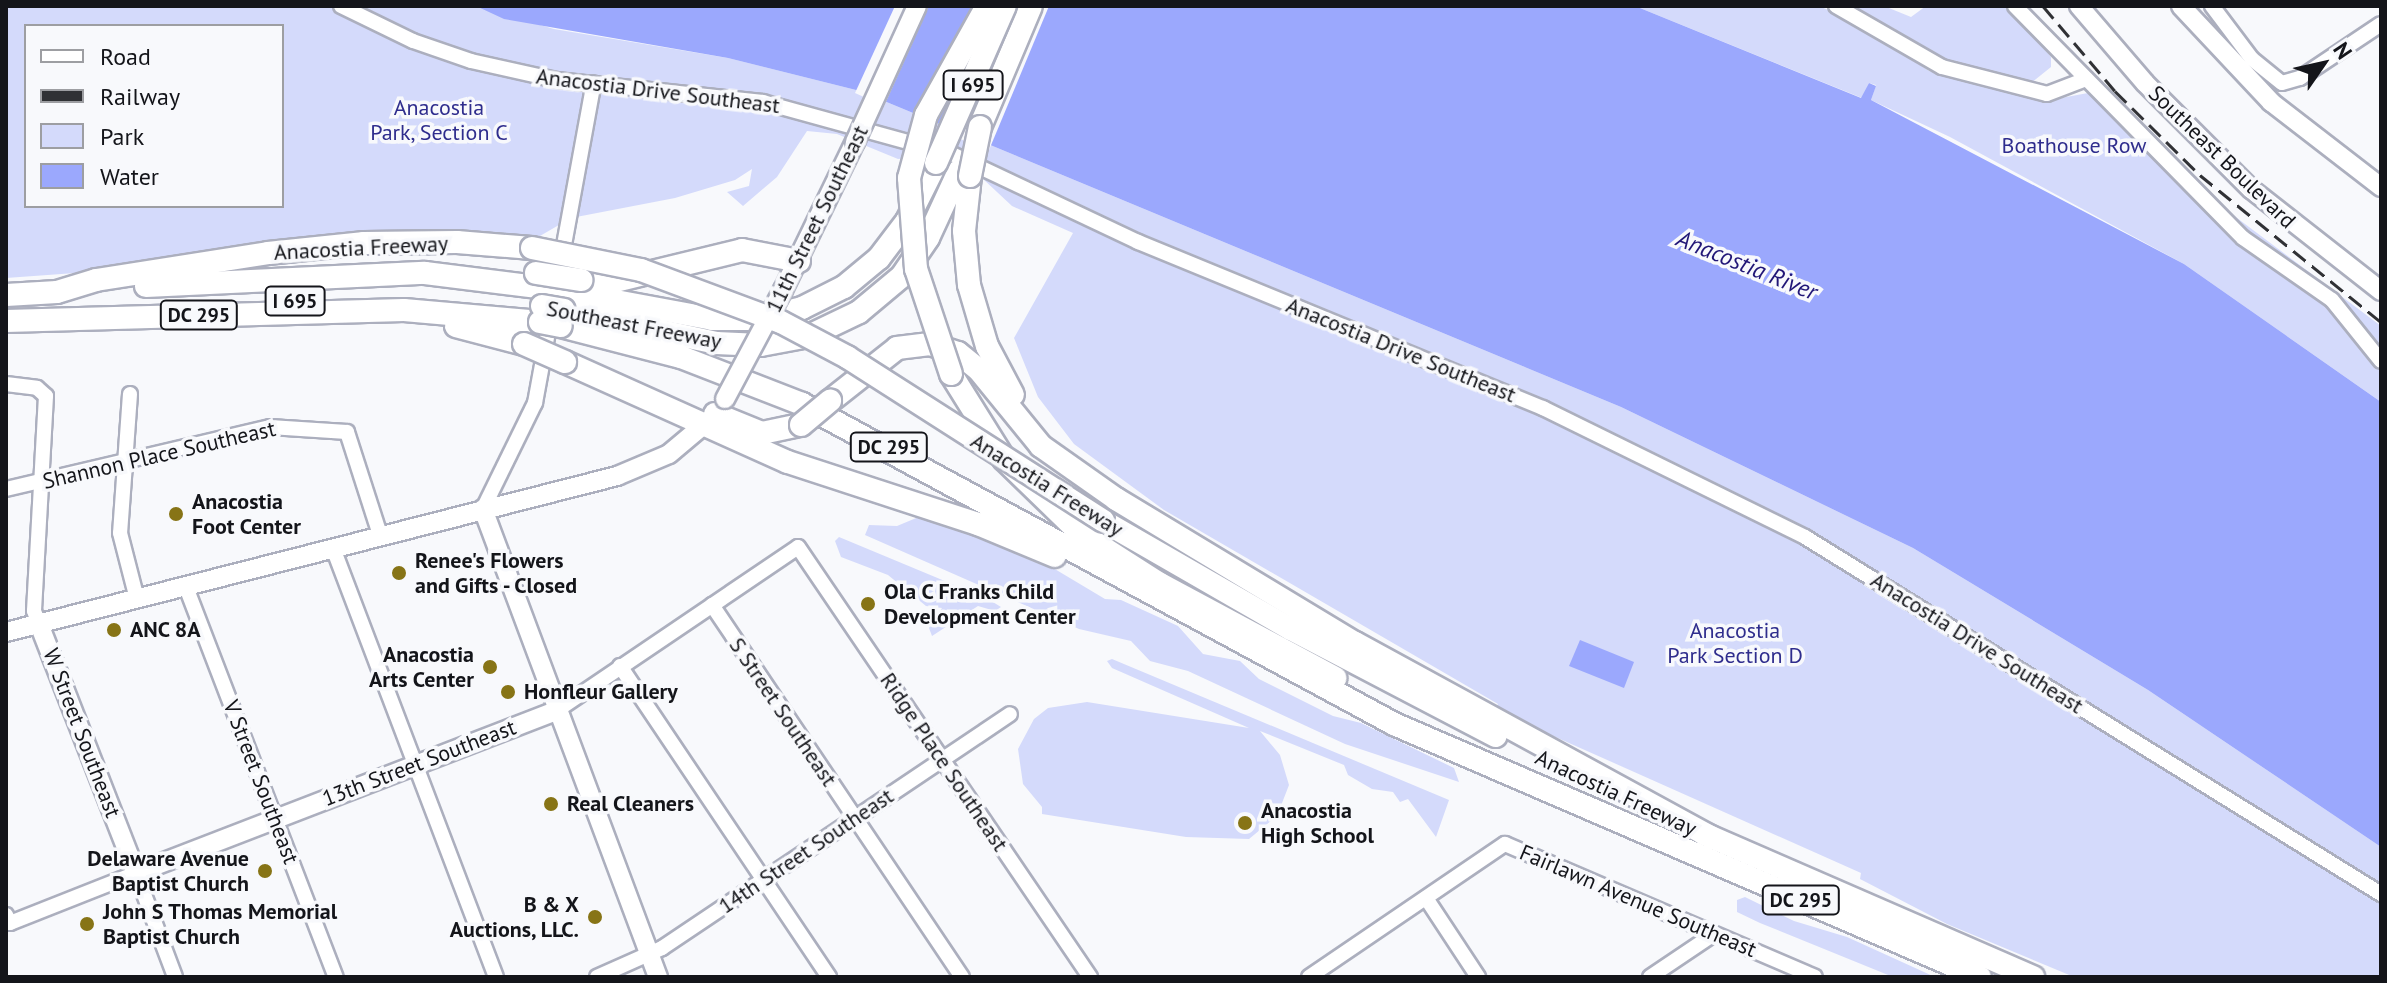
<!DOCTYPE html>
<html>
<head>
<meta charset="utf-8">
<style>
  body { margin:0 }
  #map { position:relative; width:2387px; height:983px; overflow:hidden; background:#f8f9fc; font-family:"PT Sans",sans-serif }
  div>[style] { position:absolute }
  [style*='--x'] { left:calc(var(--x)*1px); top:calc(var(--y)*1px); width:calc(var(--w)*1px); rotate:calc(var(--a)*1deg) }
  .green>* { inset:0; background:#d4dafb }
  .water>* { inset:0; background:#9ba8fd }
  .pier>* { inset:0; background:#f8f9fc }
  .roads { filter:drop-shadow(2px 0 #acafbe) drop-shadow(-2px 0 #acafbe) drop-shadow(0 2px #acafbe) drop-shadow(0 -2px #acafbe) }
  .minor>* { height:14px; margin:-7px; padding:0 7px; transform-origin:7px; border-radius:7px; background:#fff }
  .major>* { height:18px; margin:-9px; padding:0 9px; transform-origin:9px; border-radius:9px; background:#fff }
  .highway>* { height:22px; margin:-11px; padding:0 11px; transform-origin:11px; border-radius:11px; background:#fff }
  .rail>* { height:3px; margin-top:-1.5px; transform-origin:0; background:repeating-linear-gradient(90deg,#303135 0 16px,transparent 0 24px) }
  .bridges { filter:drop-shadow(2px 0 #acafbe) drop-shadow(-2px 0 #acafbe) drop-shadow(0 2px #acafbe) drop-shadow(0 -2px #acafbe) }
  .major-bridge>* { height:18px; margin:-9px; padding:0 9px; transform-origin:9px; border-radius:9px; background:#fff }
  .highway-bridge>* { height:22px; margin:-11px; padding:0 11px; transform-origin:11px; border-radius:11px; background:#fff }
  .dots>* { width:22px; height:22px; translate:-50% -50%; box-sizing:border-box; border:4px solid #f8f9fc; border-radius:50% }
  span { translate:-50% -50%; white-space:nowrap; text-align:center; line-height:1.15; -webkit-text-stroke:7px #f8f9fc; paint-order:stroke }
  .shield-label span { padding:2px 6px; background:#f8f9fc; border:2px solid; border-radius:6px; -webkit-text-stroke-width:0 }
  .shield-label { font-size:20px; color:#14151a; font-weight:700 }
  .street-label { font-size:22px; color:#14151a }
  .park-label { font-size:22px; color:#2f2d8d }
  .poi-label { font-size:22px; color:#14151a; font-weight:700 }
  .left { translate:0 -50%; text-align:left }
  .right { translate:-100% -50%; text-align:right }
  .water-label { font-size:24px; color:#211677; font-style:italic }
  .frame { position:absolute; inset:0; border:8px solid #14151a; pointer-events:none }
  .legend { position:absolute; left:24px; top:24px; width:260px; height:184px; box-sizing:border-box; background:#f8f9fc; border:2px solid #9d9ea2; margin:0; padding:10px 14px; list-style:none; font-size:24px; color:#14151a }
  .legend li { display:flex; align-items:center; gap:16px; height:40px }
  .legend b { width:40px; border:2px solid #9d9ea2 }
  .north { position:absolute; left:2283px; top:24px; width:80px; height:80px; -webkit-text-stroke:6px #f8f9fc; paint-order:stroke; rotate:56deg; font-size:22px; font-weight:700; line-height:32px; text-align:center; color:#14151a }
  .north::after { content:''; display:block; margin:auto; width:28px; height:36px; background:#14151a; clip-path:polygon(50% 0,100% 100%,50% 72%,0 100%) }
</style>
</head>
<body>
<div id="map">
  <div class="green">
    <i style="clip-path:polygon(evenodd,6px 6px,476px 6px,554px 29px,728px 58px,860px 91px,1621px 407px,1913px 548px,2148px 690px,2381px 847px,2381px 977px,2074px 977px,1947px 924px,1860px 879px,1861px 873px,1495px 710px,1498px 704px,1164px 510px,1074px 444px,1038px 397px,1014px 338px,1073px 233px,1012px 206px,982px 178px,925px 156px,898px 159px,837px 134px,807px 131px,777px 177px,743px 206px,727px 192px,749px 186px,752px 169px,735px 180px,675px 198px,571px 218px,533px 240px,6px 278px,6px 6px,26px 26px,282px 26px,282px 206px,26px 206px,26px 26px)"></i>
    <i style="clip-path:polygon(1635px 6px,1819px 6px,1860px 24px,1929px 71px,2050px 100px,2088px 93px,2229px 212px,2381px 326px,2381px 402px,2184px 264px,1950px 137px,1871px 100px,1876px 85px,1869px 83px,1862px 98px)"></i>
    <i style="clip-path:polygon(1849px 6px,1884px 6px,1911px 17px,1926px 6px,2010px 6px,2051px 57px,2051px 67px,2031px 83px,1947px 65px,1918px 50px,1895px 29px)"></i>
    <i style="clip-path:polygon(921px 516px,950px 522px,1033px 556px,1105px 599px,1121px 600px,1178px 626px,1203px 654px,1240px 661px,1259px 679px,1333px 716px,1361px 723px,1454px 768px,1459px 782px,1345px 744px,1188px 671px,1150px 661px,1131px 641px,1079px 629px,865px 535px,869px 525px,897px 526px)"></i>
    <i style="clip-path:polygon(839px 537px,988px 599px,1001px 607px,995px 611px,978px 606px,932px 636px,929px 628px,942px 608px,926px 606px,888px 575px,841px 557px,835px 541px)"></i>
    <i style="clip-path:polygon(1112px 659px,1449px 800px,1436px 837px,1408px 799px,1400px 802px,1393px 792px,1372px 789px,1348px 775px,1344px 765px,1260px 731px,1280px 755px,1289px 785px,1277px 816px,1249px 839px,1186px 837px,1042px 814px,1042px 807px,1023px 784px,1018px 749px,1034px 719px,1048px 708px,1087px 702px,1249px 728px,1112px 668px,1107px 661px)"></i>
    <i style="clip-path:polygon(1745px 897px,1794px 921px,1847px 937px,1935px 977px,1893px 977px,1760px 923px,1737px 912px,1737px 900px)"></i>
  </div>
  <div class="water">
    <i style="clip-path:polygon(476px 6px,1635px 6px,1861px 98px,1869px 83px,1876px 86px,1871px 100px,2184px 264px,2381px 402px,2381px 847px,2148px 690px,1913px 548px,1621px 407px,860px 91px,728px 58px,504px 19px)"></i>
    <i style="clip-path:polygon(1580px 640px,1634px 662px,1624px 688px,1569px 666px)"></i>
  </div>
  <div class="pier">
    <i style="clip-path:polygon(895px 6px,929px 6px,884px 106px,855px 93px)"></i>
    <i style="clip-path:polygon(1019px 6px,1049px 6px,989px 150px,960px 139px)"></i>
  </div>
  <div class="roads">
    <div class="minor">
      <i style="--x:341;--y:6;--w:80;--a:25.9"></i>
      <i style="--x:413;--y:41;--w:61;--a:19"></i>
      <i style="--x:471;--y:61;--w:88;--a:12.5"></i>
      <i style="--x:557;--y:80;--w:207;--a:6.1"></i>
      <i style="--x:763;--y:102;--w:196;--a:15.4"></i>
      <i style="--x:952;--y:154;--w:206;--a:25.3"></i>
      <i style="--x:1138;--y:242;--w:438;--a:22.3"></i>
      <i style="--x:1543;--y:408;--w:292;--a:26.2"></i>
      <i style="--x:1805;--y:537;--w:678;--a:31.79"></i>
      <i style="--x:1836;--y:6;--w:122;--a:29.9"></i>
      <i style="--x:1942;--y:67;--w:108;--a:14.4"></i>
      <i style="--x:2047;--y:94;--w:42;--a:-21"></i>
      <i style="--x:2015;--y:6;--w:325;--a:45.5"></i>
      <i style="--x:2243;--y:238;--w:108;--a:34.9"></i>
      <i style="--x:2332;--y:300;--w:78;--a:51.2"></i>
      <i style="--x:2212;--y:6;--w:66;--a:53"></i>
      <i style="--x:2252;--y:59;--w:38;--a:39"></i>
      <i style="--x:2282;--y:83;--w:19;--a:-16"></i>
      <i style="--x:2300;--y:78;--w:97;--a:-33.7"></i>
      <i style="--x:6;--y:384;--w:31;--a:7"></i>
      <i style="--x:37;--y:388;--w:12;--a:42"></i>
      <i style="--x:46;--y:396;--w:215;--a:93.2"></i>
      <i style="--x:34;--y:611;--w:14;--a:69"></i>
      <i style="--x:130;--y:394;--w:139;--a:94.1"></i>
      <i style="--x:120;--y:533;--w:68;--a:75.6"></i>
      <i style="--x:6;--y:489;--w:271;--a:-13.2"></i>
      <i style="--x:270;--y:427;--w:77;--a:3.7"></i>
      <i style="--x:347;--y:432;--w:108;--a:72.2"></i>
      <i style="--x:483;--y:509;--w:118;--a:-63.9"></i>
      <i style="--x:535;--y:403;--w:325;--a:-79.6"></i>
      <i style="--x:333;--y:548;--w:459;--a:69.2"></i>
      <i style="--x:186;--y:587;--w:418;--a:69"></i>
      <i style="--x:712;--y:605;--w:448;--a:56.1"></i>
      <i style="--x:620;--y:666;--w:375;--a:56.1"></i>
      <i style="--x:556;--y:711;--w:292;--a:-34.1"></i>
      <i style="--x:798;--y:547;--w:520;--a:55.82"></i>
      <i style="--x:1426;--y:898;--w:95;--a:56.6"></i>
      <i style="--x:6;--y:915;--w:9;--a:63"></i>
      <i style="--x:10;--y:923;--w:136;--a:-21.6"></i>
      <i style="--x:136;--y:873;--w:111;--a:69.4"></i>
      <i style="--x:597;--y:977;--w:71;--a:-24"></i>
      <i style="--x:662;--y:948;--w:419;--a:-33.9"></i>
      <i style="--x:1309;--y:977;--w:237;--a:-34.2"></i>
      <i style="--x:1505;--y:844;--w:337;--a:23.2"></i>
      <i style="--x:1650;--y:977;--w:77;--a:-33.9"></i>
    </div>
    <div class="major">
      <i style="--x:2079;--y:6;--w:101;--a:49.4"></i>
      <i style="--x:2145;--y:83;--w:150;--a:45"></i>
      <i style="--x:2251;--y:189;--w:165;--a:38.1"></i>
      <i style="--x:2181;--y:6;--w:132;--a:46.8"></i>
      <i style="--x:2271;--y:102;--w:139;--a:37.7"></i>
      <i style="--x:783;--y:290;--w:165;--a:-64.1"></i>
      <i style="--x:483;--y:509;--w:500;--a:69.5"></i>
      <i style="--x:39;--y:624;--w:267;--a:68.7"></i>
      <i style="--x:136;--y:873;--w:450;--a:-21.1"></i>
      <i style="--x:6;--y:632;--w:631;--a:-14.32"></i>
      <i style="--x:617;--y:476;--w:56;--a:-22.9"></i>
      <i style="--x:669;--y:454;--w:57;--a:-40.1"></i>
    </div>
    <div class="highway">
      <i style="--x:980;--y:127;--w:131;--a:-67.1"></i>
      <i style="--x:970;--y:176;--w:55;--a:96.2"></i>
      <i style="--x:964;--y:231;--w:54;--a:84.7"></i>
      <i style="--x:969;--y:285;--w:64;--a:73.6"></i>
      <i style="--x:987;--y:346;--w:55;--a:62"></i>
      <i style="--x:581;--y:280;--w:26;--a:7"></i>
      <i style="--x:607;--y:283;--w:139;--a:-13.7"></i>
      <i style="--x:742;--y:250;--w:58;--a:10.9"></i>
      <i style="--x:146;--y:286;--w:279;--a:-2.7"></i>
      <i style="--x:425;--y:273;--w:122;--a:7.1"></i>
      <i style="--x:567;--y:292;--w:147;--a:10.5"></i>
      <i style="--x:712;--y:319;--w:46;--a:0"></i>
      <i style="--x:758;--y:319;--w:45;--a:-14"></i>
      <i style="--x:802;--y:308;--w:47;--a:-26.6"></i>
      <i style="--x:844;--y:287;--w:45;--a:-39.6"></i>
      <i style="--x:879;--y:258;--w:46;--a:-52.9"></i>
      <i style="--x:907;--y:221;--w:65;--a:-63.4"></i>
      <i style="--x:6;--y:295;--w:51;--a:-3.4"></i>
      <i style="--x:57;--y:292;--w:41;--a:-17.1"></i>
      <i style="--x:96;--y:280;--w:174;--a:-8.9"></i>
      <i style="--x:268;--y:253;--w:97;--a:-5.9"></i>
      <i style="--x:364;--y:243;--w:93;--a:-0.6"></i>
      <i style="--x:457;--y:242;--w:75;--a:4.6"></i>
      <i style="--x:564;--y:310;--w:156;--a:12.2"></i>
      <i style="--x:716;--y:343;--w:45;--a:2.5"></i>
      <i style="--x:761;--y:345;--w:49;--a:-10.6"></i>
      <i style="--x:809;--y:336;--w:55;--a:-25.6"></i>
      <i style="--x:859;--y:312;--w:56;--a:-39.9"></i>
      <i style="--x:902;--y:276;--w:46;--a:-55.6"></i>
      <i style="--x:928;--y:238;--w:74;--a:-65.2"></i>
      <i style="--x:6;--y:321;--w:398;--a:-1.6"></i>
      <i style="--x:404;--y:310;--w:137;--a:5"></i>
      <i style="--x:456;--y:326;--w:70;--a:14.8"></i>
      <i style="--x:561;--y:326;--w:124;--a:14.5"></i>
      <i style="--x:681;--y:357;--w:130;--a:21.2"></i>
      <i style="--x:802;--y:404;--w:673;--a:28.39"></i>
      <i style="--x:1394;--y:724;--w:638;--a:23.35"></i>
      <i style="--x:565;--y:362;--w:244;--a:24.2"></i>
      <i style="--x:788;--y:462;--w:200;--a:18.1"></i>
      <i style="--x:978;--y:524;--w:83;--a:22.6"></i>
      <i style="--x:951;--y:374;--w:100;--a:58.1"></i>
      <i style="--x:1004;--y:459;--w:106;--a:44.2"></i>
      <i style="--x:1080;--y:533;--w:95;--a:32.5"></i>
      <i style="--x:1160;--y:584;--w:199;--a:28.2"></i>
      <i style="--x:830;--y:401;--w:85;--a:-38.3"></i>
      <i style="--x:897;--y:348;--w:33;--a:-7"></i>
      <i style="--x:930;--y:344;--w:29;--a:18"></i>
      <i style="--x:958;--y:353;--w:27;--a:39"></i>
      <i style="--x:979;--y:370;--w:98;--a:50.8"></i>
      <i style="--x:1041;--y:446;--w:92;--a:35.2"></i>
      <i style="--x:1116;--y:499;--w:279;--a:31.1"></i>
      <i style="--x:1355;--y:643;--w:409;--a:28.6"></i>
      <i style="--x:715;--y:414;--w:51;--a:22"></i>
      <i style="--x:762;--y:433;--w:40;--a:-12"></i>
      <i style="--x:1103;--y:521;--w:217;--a:29.9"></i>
      <i style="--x:1291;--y:629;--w:231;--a:27.6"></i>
      <i style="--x:1704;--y:834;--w:359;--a:23.5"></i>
    </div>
  </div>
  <div class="rail">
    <i style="--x:2043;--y:6;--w:111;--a:49.7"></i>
    <i style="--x:2115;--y:91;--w:120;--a:44.7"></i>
    <i style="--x:2200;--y:175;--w:233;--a:39.1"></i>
  </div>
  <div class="bridges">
    <div class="major-bridge">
      <i style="--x:855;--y:142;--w:149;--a:-65.5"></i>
      <i style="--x:725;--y:399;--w:123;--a:-62"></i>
    </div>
    <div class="highway-bridge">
      <i style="--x:936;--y:163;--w:171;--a:-66.3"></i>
      <i style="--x:970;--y:176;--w:50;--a:-78.5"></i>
      <i style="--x:532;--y:248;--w:111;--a:11.4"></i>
      <i style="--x:641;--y:270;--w:149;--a:20.4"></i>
      <i style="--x:781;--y:322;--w:75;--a:27.9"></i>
      <i style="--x:847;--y:357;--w:304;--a:32.6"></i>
      <i style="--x:536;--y:273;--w:46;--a:8.8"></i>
      <i style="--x:542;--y:306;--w:22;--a:10"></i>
      <i style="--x:540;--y:322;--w:21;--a:11"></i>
      <i style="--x:524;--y:344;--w:45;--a:23.7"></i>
      <i style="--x:951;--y:374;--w:111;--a:-108.4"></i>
      <i style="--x:916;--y:269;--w:91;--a:-94.4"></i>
      <i style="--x:909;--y:178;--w:65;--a:-74.9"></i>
      <i style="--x:926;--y:115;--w:125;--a:-60.8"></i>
      <i style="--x:801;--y:425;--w:38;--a:-40"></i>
    </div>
  </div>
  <div class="dots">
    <i style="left:176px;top:514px;background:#877416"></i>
    <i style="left:399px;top:573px;background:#877416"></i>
    <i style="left:868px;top:604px;background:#877416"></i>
    <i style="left:114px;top:630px;background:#877416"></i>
    <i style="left:490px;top:667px;background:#877416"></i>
    <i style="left:508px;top:692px;background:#877416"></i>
    <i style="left:551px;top:804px;background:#877416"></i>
    <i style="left:1245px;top:823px;background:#877416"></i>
    <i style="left:265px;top:871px;background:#877416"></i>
    <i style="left:595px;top:917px;background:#877416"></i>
    <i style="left:87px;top:924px;background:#877416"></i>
  </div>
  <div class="shield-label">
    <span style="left:973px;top:85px">I 695</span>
    <span style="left:295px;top:301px">I 695</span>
    <span style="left:199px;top:315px">DC 295</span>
    <span style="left:889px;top:447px">DC 295</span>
    <span style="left:1801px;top:900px">DC 295</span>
  </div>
  <div class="street-label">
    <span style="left:658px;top:91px;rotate:7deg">Anacostia Drive Southeast</span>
    <span style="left:2222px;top:157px;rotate:44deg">Southeast Boulevard</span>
    <span style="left:817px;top:219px;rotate:-64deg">11th Street Southeast</span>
    <span style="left:361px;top:248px;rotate:-3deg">Anacostia Freeway</span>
    <span style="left:634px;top:325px;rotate:11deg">Southeast Freeway</span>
    <span style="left:1401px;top:350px;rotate:22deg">Anacostia Drive Southeast</span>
    <span style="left:159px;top:455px;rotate:-13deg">Shannon Place Southeast</span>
    <span style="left:1047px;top:485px;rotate:32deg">Anacostia Freeway</span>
    <span style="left:1977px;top:643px;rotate:32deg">Anacostia Drive Southeast</span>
    <span style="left:783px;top:712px;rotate:56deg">S Street Southeast</span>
    <span style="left:82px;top:733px;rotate:69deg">W Street Southeast</span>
    <span style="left:944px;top:762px;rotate:56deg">Ridge Place Southeast</span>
    <span style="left:419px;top:763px;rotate:-21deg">13th Street Southeast</span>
    <span style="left:261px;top:782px;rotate:69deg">V Street Southeast</span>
    <span style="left:1616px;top:793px;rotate:25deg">Anacostia Freeway</span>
    <span style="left:806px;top:851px;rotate:-34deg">14th Street Southeast</span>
    <span style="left:1638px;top:901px;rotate:23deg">Fairlawn Avenue Southeast</span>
  </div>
  <div class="park-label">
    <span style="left:439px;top:120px">Anacostia<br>Park, Section C</span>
    <span style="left:2074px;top:146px">Boathouse Row</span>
    <span style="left:1735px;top:643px">Anacostia<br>Park Section D</span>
  </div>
  <div class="poi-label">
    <span class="left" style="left:192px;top:514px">Anacostia<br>Foot Center</span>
    <span class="left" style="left:415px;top:573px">Renee's Flowers<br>and Gifts - Closed</span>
    <span class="left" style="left:884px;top:604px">Ola C Franks Child<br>Development Center</span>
    <span class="left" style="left:130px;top:630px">ANC 8A</span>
    <span class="right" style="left:474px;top:667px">Anacostia<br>Arts Center</span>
    <span class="left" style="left:524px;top:692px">Honfleur Gallery</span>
    <span class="left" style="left:567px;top:804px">Real Cleaners</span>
    <span class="left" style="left:1261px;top:823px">Anacostia<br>High School</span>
    <span class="right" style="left:249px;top:871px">Delaware Avenue<br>Baptist Church</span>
    <span class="right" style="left:579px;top:917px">B &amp; X<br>Auctions, LLC.</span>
    <span class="left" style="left:103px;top:924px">John S Thomas Memorial<br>Baptist Church</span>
  </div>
  <div class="water-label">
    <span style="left:1747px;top:265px;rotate:22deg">Anacostia River</span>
  </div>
  <div class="frame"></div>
  <ul class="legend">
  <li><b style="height:10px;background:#fff"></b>Road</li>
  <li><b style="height:10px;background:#303135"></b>Railway</li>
  <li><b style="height:22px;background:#d4dafb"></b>Park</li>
  <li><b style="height:22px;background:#9ba8fd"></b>Water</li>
  </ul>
  <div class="north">N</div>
</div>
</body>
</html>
